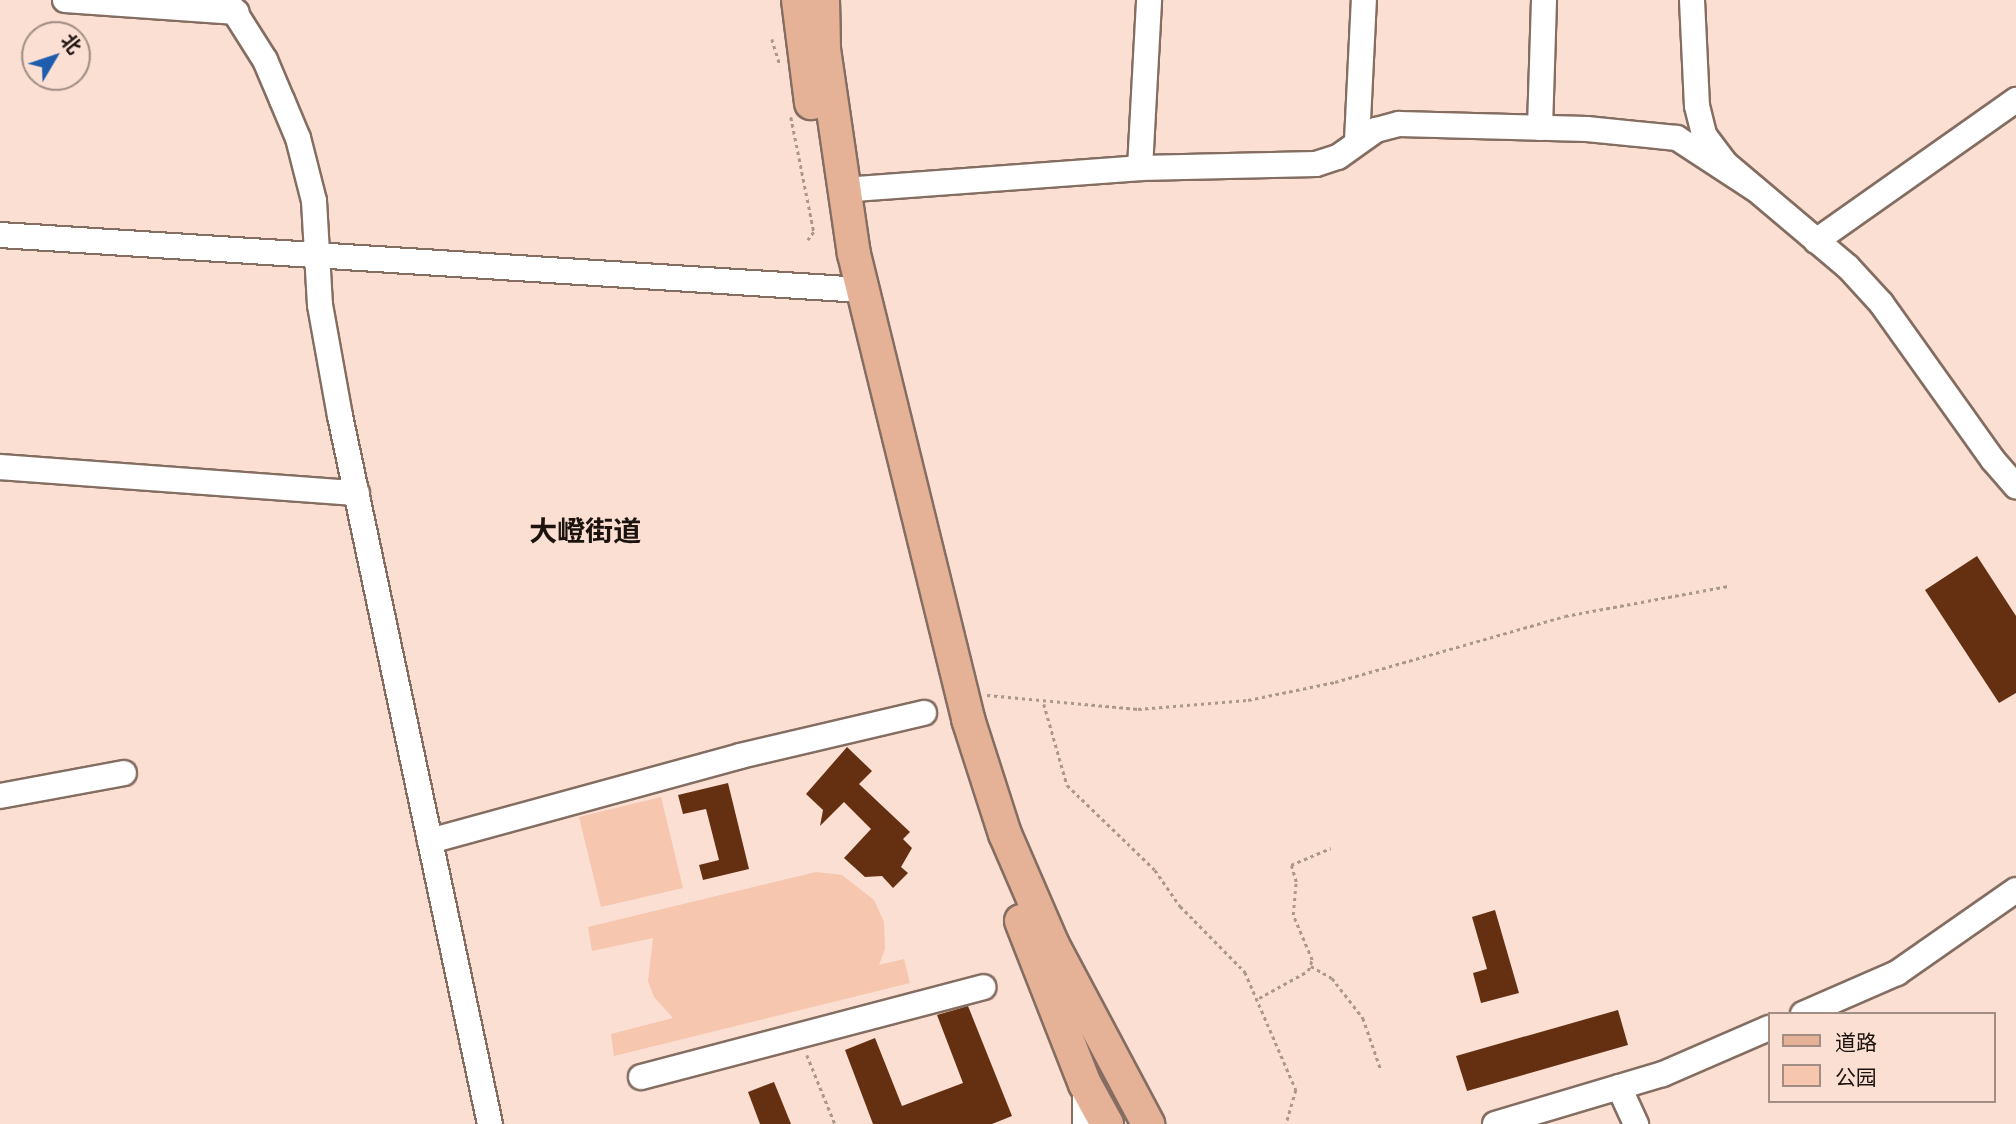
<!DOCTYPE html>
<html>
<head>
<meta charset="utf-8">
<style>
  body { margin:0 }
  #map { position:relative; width:2016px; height:1124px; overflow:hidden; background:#fadfd2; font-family:Figtree,"Noto Sans SC",sans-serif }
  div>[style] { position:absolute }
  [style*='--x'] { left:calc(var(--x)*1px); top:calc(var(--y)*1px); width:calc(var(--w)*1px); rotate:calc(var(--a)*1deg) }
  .green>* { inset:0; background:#f6c6af }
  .building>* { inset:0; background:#653012 }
  .path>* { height:2.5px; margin-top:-1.25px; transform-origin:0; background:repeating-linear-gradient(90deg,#ac978d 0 3.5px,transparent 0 7px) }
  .roads { filter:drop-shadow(2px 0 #846d61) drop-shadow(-2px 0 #846d61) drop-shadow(0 2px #846d61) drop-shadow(0 -2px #846d61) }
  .minor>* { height:24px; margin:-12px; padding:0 12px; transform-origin:12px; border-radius:12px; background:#fff }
  .major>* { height:32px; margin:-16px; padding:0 16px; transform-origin:16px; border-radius:16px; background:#e5b298 }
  span { translate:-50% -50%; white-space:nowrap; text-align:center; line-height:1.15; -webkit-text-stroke:7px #fadfd2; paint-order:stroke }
  .district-label { font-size:28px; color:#1c130f; font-weight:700 }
  .legend { position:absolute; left:1768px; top:1012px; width:228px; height:91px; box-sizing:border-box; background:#fadfd2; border:2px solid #a18d84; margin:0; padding:9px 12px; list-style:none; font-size:21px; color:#1c130f }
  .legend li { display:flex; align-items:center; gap:14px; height:35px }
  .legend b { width:35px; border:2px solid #a18d84 }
  .north { position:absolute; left:21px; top:21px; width:70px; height:70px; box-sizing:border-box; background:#fadfd2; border:2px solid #a18d84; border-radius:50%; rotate:51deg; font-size:19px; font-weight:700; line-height:28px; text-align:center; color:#1c130f }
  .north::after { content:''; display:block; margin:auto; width:24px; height:32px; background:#1e5dae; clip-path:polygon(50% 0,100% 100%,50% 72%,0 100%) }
</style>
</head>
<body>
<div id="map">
  <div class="green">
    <i style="clip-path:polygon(661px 797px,683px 888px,601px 907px,579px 817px)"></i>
    <i style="clip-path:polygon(816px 872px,842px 875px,874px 900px,884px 922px,885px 949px,879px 965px,904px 959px,910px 983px,614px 1056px,611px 1034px,673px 1018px,654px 997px,648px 981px,653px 938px,592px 951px,588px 927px)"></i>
  </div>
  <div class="building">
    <i style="clip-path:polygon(1977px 556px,2016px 616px,2016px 693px,1999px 703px,1925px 590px)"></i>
    <i style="clip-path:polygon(847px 747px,872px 771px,859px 784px,910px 832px,903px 839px,912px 848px,901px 867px,908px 873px,893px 888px,882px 876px,865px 877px,844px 858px,871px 829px,844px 802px,820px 826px,823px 810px,806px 794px)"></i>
    <i style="clip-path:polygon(728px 783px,749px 869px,703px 880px,699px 865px,719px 860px,706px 809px,683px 814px,678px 795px)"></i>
    <i style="clip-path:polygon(1495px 910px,1519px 993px,1481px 1003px,1473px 973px,1487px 969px,1472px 917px)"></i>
    <i style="clip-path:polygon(968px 1006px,1012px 1116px,992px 1124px,873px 1124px,845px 1050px,875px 1038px,902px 1106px,963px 1083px,937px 1015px)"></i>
    <i style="clip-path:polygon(1618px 1010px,1628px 1045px,1467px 1091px,1456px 1056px)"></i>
    <i style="clip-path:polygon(774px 1082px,791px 1124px,760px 1124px,748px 1092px)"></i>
  </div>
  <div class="path">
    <i style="--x:772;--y:39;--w:28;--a:73"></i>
    <i style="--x:791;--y:117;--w:117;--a:78.7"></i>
    <i style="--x:814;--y:232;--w:10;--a:127"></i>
    <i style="--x:987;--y:695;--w:152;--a:5.3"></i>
    <i style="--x:1138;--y:709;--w:110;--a:-4.7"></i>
    <i style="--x:1248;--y:700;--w:89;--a:-11.7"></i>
    <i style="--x:1335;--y:682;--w:239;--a:-16"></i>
    <i style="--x:1565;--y:616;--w:166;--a:-10.4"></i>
    <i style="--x:1044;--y:704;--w:84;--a:74.1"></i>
    <i style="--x:1067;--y:785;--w:122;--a:44"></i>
    <i style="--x:1155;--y:870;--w:44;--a:55.2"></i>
    <i style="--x:1180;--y:906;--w:93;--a:45.4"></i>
    <i style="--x:1245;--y:972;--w:129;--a:66.6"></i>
    <i style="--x:1296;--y:1090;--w:35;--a:106"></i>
    <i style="--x:1311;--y:966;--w:24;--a:30"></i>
    <i style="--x:1332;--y:978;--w:51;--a:52.2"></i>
    <i style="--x:1363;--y:1018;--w:55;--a:70.9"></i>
    <i style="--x:1259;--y:998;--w:56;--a:-28.9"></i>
    <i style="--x:1308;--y:971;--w:12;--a:-70"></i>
    <i style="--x:1312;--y:960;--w:49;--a:-112.9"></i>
    <i style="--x:1293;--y:915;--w:33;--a:-85"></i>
    <i style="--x:1296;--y:882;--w:18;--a:-106"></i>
    <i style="--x:1291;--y:865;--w:43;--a:-23"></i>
    <i style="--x:807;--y:1055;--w:74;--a:67.9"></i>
  </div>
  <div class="roads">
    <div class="minor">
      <i style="--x:65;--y:0;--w:172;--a:4"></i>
      <i style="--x:227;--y:0;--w:71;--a:57.7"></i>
      <i style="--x:265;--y:60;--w:43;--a:67"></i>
      <i style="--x:282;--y:100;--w:41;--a:67.2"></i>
      <i style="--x:298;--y:138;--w:65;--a:75.7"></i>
      <i style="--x:314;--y:201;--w:104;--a:86.7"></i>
      <i style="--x:320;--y:305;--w:113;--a:79.8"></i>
      <i style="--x:340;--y:416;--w:724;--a:78.04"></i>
      <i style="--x:1692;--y:0;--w:106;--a:87.3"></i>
      <i style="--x:1697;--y:106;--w:30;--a:76"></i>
      <i style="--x:1704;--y:135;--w:36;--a:53"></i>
      <i style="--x:1726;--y:164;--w:160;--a:40.2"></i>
      <i style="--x:1848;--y:267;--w:49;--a:47.5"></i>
      <i style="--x:1881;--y:303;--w:193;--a:54.5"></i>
      <i style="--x:1993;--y:460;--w:35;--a:49"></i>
      <i style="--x:1540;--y:128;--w:128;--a:-88.2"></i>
      <i style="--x:1357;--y:141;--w:141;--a:-87.2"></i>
      <i style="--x:1140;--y:168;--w:176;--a:-1.3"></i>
      <i style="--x:1316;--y:164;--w:23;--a:-18"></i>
      <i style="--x:1338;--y:157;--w:47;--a:-35.4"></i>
      <i style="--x:1376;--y:130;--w:24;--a:-15"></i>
      <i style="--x:1399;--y:124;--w:188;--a:1.5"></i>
      <i style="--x:1587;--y:129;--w:90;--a:5.7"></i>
      <i style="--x:1677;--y:138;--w:93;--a:33.2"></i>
      <i style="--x:842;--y:190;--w:299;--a:-4.2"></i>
      <i style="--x:1140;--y:168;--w:168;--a:-86.9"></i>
      <i style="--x:0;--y:235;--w:864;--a:3.65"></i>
      <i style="--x:1816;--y:241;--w:245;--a:-35.2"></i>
      <i style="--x:0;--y:467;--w:358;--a:4.2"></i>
      <i style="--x:0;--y:796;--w:126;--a:-10.5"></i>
      <i style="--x:430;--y:841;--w:321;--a:-15.3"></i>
      <i style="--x:740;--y:756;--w:189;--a:-13.2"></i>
      <i style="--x:1803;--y:1014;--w:103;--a:-23.6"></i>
      <i style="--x:1897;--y:973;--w:145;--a:-34.9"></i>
      <i style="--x:641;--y:1077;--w:354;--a:-14.7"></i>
      <i style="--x:1085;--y:1084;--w:40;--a:90"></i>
      <i style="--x:1619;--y:1087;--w:41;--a:65.3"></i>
      <i style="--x:1495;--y:1124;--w:175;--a:-16.6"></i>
      <i style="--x:1663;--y:1074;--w:116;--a:-23.5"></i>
    </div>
    <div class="major">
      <i style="--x:798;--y:0;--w:104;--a:82.8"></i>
      <i style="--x:823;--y:0;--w:49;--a:88.8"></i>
      <i style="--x:824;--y:49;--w:207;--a:81.7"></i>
      <i style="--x:854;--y:254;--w:479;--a:76.2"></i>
      <i style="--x:968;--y:719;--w:121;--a:72.2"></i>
      <i style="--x:1005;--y:834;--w:121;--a:66.6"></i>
      <i style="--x:1053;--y:945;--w:203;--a:62"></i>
      <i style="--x:1021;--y:921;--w:175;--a:68.6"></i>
      <i style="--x:1085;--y:1084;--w:46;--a:61.2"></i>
    </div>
  </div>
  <div class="district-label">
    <span style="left:585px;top:531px">大嶝街道</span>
  </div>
  <ul class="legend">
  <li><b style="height:9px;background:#e5b298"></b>道路</li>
  <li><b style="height:19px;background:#f6c6af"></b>公园</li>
  </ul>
  <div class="north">北</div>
</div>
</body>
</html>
